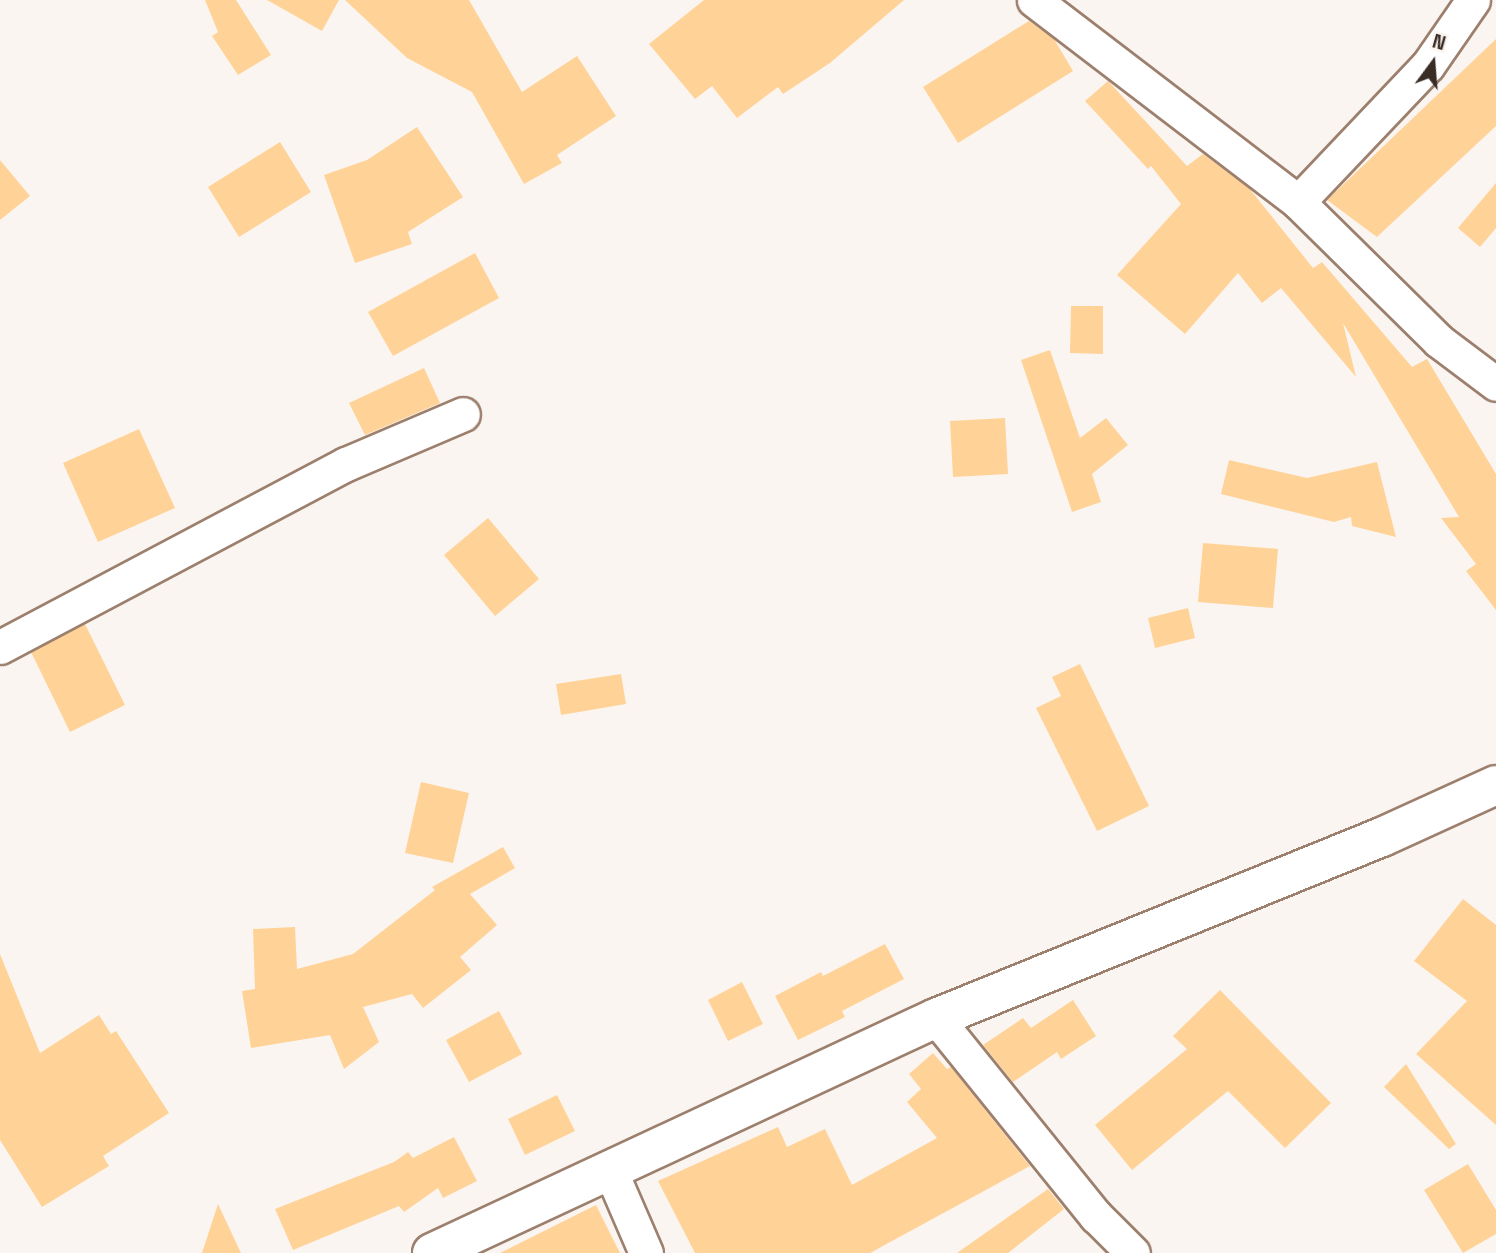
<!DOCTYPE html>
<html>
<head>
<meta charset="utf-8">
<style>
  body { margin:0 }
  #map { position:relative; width:1496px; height:1253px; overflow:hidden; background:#fbf5f1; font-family:"Space Grotesk",sans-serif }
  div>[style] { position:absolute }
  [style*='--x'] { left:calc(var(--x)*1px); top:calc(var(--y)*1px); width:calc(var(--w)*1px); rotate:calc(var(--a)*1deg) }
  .building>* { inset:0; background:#ffd398 }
  .roads { filter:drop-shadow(2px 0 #9c7f6d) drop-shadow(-2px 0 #9c7f6d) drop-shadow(0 2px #9c7f6d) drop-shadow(0 -2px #9c7f6d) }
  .street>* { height:33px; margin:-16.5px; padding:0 16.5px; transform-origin:16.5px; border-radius:16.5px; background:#fff }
  .primary>* { height:38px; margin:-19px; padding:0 19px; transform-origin:19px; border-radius:19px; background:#fff }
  span { translate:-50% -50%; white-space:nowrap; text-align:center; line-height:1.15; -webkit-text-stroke:5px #fbf5f1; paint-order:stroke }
  .north { position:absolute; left:1398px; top:28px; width:70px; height:70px; -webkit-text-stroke:5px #fbf5f1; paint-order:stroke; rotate:16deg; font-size:19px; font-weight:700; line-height:28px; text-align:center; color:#382c25 }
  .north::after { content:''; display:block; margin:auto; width:24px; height:32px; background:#382c25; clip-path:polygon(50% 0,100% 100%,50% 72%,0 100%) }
</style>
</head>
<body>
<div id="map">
  <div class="building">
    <i style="clip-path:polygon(205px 0,236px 0,271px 55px,238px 75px,212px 36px,218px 32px)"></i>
    <i style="clip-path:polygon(267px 0,339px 0,322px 31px)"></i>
    <i style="clip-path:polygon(345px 0,469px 0,522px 92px,577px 56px,616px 116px,557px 155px,562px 163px,524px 184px,472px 92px,407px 58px)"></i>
    <i style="clip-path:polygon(704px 0,904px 0,830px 63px,783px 94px,778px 87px,737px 118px,712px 86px,695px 99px,649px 44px)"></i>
    <i style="clip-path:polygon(1029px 21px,1054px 39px,1073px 71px,958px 143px,923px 87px)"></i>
    <i style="clip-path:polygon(1496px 39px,1496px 126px,1377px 237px,1327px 200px)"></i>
    <i style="clip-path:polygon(1108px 81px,1187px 166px,1203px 154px,1249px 188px,1313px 268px,1322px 262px,1412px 367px,1427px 359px,1496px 474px,1496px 610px,1466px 571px,1476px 564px,1441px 518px,1459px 517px,1343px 323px,1356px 377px,1281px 288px,1262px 303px,1238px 273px,1185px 334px,1117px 275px,1181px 204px,1151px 166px,1148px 169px,1085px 101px)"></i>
    <i style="clip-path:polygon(417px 127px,463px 197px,408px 232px,412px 244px,355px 263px,324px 175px,367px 160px)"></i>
    <i style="clip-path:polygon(280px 142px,311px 192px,239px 237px,208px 187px)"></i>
    <i style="clip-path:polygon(0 160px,30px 196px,0 220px)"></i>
    <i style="clip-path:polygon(1496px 183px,1496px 228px,1480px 247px,1458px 228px)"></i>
    <i style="clip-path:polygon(475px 253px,499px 298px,393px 356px,368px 312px)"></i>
    <i style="clip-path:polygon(1071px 306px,1103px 306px,1103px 354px,1070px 353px)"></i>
    <i style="clip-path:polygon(1050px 350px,1080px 438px,1106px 418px,1128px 445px,1092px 474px,1101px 502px,1072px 512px,1021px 360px)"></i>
    <i style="clip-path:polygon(424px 368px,440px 403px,365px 435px,349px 403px)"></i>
    <i style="clip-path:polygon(1005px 418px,1008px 474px,953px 477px,950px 421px)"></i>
    <i style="clip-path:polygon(139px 429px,175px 508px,98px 542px,63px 463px)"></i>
    <i style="clip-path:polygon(1229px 460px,1307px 478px,1377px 462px,1396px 537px,1352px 526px,1351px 517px,1334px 522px,1221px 494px)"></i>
    <i style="clip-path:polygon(488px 518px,539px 579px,495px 616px,444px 555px)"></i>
    <i style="clip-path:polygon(1203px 543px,1278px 549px,1273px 608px,1198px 602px)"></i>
    <i style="clip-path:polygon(1188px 608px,1195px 638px,1155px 648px,1148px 618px)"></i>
    <i style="clip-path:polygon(85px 624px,125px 705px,70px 732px,31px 652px)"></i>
    <i style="clip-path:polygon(1080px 664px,1149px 806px,1097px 831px,1036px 708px,1061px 696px,1052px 677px)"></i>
    <i style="clip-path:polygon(621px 674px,626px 704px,561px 715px,556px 684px)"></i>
    <i style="clip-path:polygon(421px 782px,469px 793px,453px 863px,405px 853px)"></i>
    <i style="clip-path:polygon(503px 847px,515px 868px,470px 894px,497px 925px,460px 957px,471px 970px,423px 1008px,412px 994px,363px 1007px,379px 1042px,344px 1069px,330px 1035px,251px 1048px,242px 991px,255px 989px,253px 929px,295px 927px,297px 969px,353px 954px,435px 890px,432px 887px)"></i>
    <i style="clip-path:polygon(1463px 899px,1496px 925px,1496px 1125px,1416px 1054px,1467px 1001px,1414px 961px)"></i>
    <i style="clip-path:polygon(885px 944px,904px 979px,842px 1011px,845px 1017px,798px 1040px,775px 996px,821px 972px,823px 976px)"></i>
    <i style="clip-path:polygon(0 954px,40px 1053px,99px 1015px,111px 1034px,116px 1031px,169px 1113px,103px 1156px,109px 1166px,42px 1207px,0 1140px)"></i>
    <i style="clip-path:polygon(742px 982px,763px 1024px,728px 1041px,708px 1000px)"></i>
    <i style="clip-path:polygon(1220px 990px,1331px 1103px,1285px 1148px,1228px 1091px,1132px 1170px,1095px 1125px,1187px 1049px,1173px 1036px)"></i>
    <i style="clip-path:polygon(1073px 1000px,1096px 1036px,1061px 1059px,1057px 1052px,1013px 1082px,983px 1045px,1023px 1018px,1031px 1028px)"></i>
    <i style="clip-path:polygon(499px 1011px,522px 1054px,469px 1082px,446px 1040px)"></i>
    <i style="clip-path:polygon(933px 1053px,947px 1069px,951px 1067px,1030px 1166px,870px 1253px,695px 1253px,658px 1181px,778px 1127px,787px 1147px,825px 1129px,852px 1185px,937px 1138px,907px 1102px,921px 1089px,909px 1074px)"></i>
    <i style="clip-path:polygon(1406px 1064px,1456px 1144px,1449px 1149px,1384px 1087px)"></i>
    <i style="clip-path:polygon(557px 1095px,575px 1131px,525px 1155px,508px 1119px)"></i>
    <i style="clip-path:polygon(454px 1137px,477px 1181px,443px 1198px,438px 1188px,404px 1212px,399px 1206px,293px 1250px,275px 1209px,394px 1162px,408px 1152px,413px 1158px)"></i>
    <i style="clip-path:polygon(1468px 1164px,1496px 1210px,1496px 1234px,1463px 1253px,1424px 1190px)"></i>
    <i style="clip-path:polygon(1048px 1189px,1064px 1209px,1008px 1253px,957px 1253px)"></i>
    <i style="clip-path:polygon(218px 1204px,241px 1253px,202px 1253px)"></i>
    <i style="clip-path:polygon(596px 1205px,620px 1253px,500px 1253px)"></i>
  </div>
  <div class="roads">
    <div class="street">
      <i style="--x:1034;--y:0;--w:332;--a:37.4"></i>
      <i style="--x:1298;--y:202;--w:198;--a:44.6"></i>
      <i style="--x:1439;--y:341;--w:71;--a:37"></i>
      <i style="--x:1298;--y:202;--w:189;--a:-46.5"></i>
      <i style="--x:1428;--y:65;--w:79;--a:-55.3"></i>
      <i style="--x:0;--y:647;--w:391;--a:-27.9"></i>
      <i style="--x:346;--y:464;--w:127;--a:-23.1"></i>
      <i style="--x:936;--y:1018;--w:255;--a:51.1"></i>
      <i style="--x:1096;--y:1216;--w:52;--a:45"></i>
      <i style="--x:611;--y:1172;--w:88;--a:66.6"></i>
    </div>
    <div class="primary">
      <i style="--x:432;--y:1253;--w:556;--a:-25"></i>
      <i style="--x:936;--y:1018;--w:481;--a:-22.1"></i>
      <i style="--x:1382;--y:837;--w:125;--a:-24.5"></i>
    </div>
  </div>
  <div class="north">N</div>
</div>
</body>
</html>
